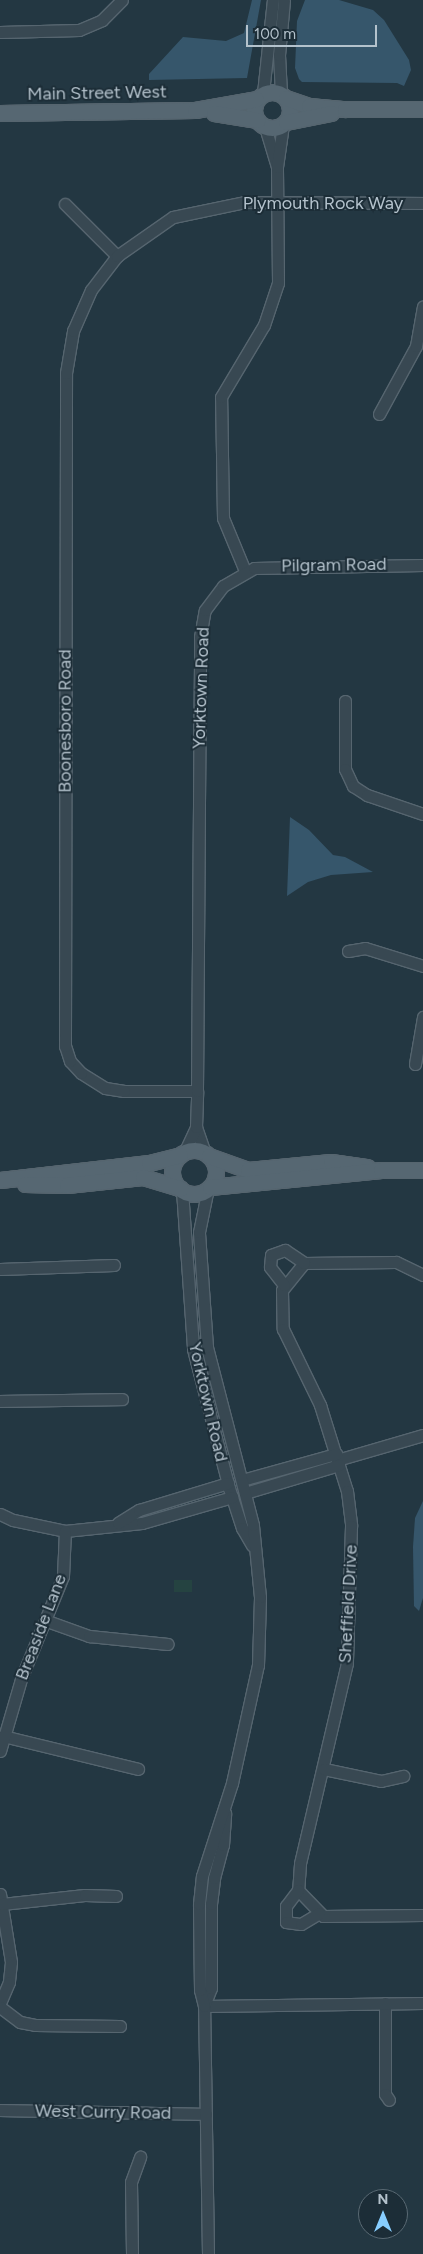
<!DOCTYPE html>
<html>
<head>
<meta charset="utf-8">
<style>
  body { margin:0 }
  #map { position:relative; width:423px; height:2254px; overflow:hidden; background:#233742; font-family:Figtree,sans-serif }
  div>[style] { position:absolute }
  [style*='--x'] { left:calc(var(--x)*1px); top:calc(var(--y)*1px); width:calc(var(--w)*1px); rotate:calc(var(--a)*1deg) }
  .green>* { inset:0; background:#254341 }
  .water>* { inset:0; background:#36566b }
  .roads { filter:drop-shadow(1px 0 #56656f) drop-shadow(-1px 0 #56656f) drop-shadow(0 1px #56656f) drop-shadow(0 -1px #56656f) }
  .minor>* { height:11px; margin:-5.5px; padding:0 5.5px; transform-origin:5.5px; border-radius:5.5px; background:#384852 }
  .major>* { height:15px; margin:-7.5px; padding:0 7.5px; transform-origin:7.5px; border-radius:7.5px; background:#566772 }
  .major>.ring { margin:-7.5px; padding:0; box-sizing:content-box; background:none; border:15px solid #566772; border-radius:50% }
  span { translate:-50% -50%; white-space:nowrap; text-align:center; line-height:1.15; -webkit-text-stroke:4px #1c2d37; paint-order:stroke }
  .street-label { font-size:18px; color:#b4c2cc }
  .north { position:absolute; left:358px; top:2189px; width:50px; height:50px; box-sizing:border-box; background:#1c2d37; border:1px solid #596973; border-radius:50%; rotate:0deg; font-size:14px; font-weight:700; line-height:20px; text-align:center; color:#b4c2cc }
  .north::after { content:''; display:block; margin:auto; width:18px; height:22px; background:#87ceff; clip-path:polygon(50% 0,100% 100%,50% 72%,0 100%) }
  .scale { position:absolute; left:246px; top:25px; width:131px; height:22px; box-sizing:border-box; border:2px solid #b4c2cc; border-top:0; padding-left:6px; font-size:15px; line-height:18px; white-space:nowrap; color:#b4c2cc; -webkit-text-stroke:4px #1c2d37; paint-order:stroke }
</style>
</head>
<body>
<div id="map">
  <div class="green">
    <i style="clip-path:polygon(174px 1580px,192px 1580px,192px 1592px,174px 1592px)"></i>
  </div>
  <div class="water">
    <i style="clip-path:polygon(252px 0,261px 0,247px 78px,149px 80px,149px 74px,183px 37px,226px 41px,244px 33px)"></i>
    <i style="clip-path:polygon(305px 0,339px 0,373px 10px,384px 20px,409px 60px,411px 70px,404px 86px,397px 83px,302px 82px,299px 79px,295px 68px,297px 21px)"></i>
    <i style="clip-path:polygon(290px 817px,309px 830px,333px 855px,345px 857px,373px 872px,331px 875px,308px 882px,287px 896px)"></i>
    <i style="clip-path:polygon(423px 1501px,423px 1598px,419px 1611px,414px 1606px,413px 1547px,415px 1518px)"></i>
  </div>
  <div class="roads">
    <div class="minor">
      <i style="--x:0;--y:32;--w:79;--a:-1.5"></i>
      <i style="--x:79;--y:30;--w:25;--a:-23"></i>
      <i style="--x:102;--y:20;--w:28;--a:-45"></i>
      <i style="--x:263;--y:93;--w:94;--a:-83.9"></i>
      <i style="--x:281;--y:93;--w:38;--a:-93"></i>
      <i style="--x:279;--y:55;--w:55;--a:-84.8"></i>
      <i style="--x:265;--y:127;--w:42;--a:73.3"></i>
      <i style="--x:65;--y:204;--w:74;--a:45"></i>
      <i style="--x:379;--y:414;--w:77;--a:-61.4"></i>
      <i style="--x:416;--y:346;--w:40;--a:-80"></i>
      <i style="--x:245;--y:571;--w:57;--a:-112.5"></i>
      <i style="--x:223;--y:518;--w:121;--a:-90.9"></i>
      <i style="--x:221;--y:397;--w:84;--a:-59.2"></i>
      <i style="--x:264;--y:325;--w:44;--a:-71.6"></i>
      <i style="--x:278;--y:283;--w:116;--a:-90.5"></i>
      <i style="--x:277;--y:167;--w:42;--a:-81.9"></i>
      <i style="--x:345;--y:701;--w:68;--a:90"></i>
      <i style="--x:345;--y:769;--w:19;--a:65"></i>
      <i style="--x:353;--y:786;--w:17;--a:33"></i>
      <i style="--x:367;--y:795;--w:59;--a:18.7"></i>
      <i style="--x:348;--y:951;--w:17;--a:-10"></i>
      <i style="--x:365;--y:948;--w:61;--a:17.2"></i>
      <i style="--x:415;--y:1064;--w:48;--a:-80.3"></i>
      <i style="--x:197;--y:1091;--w:73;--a:180"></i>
      <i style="--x:124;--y:1091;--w:19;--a:-171"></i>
      <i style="--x:105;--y:1088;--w:28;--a:-148"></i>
      <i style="--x:81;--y:1073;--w:16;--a:-133"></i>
      <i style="--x:70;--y:1061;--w:16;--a:-108"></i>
      <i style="--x:65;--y:1046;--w:673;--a:-89.91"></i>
      <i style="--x:66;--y:373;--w:43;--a:-80.5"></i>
      <i style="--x:73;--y:331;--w:45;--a:-66.3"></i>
      <i style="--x:91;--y:290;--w:43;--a:-52.6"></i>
      <i style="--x:117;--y:256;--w:68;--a:-34.9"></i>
      <i style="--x:173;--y:217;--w:74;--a:-11.8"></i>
      <i style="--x:245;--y:202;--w:178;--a:0.3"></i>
      <i style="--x:196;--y:1127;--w:28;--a:71"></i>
      <i style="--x:184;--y:1153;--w:29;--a:-65"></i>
      <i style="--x:196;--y:1127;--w:36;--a:-88"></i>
      <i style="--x:197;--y:1091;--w:454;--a:-89.6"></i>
      <i style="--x:200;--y:637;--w:27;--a:-80"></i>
      <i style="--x:205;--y:610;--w:30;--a:-53"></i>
      <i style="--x:223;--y:586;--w:36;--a:-30"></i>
      <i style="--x:254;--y:568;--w:169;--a:-1"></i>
      <i style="--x:182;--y:1190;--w:159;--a:86"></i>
      <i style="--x:193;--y:1349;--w:144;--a:75.5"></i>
      <i style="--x:229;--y:1488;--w:42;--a:72"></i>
      <i style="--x:242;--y:1528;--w:20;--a:60"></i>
      <i style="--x:0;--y:1269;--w:114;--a:-2"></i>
      <i style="--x:423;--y:1275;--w:30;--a:-154"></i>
      <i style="--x:396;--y:1262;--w:92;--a:179.4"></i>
      <i style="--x:304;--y:1263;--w:35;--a:129"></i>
      <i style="--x:282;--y:1290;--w:39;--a:89"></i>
      <i style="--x:283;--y:1329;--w:85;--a:64"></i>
      <i style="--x:320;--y:1405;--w:90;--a:72.6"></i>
      <i style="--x:347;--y:1491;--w:35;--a:83"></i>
      <i style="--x:351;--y:1526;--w:137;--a:91.7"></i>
      <i style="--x:347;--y:1663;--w:206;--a:103.2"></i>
      <i style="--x:300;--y:1864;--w:26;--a:94"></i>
      <i style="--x:298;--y:1890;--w:36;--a:46"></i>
      <i style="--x:323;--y:1916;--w:100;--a:-0.6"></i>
      <i style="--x:284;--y:1285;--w:23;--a:-128"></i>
      <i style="--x:270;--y:1267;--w:12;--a:-85"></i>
      <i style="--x:271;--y:1255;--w:15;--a:-20"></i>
      <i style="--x:285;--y:1250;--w:23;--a:34"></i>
      <i style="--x:0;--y:1401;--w:122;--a:-0.9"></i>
      <i style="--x:337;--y:1460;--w:90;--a:-16.2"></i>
      <i style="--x:242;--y:1480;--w:98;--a:-15.5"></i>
      <i style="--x:245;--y:1493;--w:98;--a:-16.6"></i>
      <i style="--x:0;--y:1514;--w:14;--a:25"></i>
      <i style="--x:13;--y:1520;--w:53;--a:11.9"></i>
      <i style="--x:65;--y:1531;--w:77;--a:-5.9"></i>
      <i style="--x:142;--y:1523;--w:94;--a:-16.1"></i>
      <i style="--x:118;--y:1523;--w:25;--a:-32"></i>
      <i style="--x:139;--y:1510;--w:93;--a:-16.9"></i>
      <i style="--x:47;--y:1621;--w:45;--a:19.7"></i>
      <i style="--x:89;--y:1636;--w:79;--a:5.8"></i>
      <i style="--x:3;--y:1736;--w:139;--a:13.7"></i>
      <i style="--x:0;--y:1751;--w:75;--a:-73.7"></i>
      <i style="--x:21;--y:1679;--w:111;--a:-67.8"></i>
      <i style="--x:63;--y:1576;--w:45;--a:-87.5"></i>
      <i style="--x:324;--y:1769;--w:58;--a:11.9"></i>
      <i style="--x:381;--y:1781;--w:23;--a:-13"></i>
      <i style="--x:298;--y:1890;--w:20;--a:127"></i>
      <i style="--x:286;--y:1906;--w:16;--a:90"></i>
      <i style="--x:286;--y:1922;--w:15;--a:8"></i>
      <i style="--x:301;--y:1924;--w:21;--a:-31"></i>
      <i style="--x:0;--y:1894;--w:69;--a:80.8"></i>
      <i style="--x:11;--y:1962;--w:20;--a:96"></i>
      <i style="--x:9;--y:1982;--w:23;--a:113"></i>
      <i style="--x:2;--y:1904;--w:83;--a:-6.2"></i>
      <i style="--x:85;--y:1895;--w:31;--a:2"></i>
      <i style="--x:385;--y:2003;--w:91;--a:90"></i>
      <i style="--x:385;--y:2094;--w:7;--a:56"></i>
      <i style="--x:204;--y:2006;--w:219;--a:-0.8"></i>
      <i style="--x:204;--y:2006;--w:19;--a:-69"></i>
      <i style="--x:211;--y:1988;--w:84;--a:-90"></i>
      <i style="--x:211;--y:1904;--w:26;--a:-83"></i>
      <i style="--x:214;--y:1878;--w:34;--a:-75"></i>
      <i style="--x:223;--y:1845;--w:32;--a:-86"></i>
      <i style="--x:0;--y:2007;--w:25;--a:37"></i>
      <i style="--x:20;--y:2022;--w:15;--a:11"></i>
      <i style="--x:35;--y:2025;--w:85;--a:0.7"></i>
      <i style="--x:0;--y:2110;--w:206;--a:1.1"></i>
      <i style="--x:132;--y:2254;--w:72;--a:-90.8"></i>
      <i style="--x:131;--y:2182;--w:27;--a:-70"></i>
      <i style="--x:208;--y:2254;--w:248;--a:-90.9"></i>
      <i style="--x:204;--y:2006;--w:16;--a:-104"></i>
      <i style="--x:200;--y:1990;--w:86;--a:-90.7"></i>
      <i style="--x:199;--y:1904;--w:28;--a:-84"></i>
      <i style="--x:202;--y:1876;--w:98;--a:-72.1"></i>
      <i style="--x:232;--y:1783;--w:121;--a:-77.6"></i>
      <i style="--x:258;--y:1665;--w:68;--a:-88.3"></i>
      <i style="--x:260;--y:1597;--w:72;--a:-95.6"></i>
      <i style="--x:253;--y:1525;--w:184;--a:-104.5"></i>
      <i style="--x:207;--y:1347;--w:115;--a:-94"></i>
      <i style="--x:199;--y:1232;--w:45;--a:-78.4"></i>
    </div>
    <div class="major">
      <i class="ring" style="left:254px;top:92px;width:21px;height:21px"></i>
      <i style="--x:286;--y:98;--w:24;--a:19"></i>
      <i style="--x:309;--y:106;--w:36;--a:5"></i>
      <i style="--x:345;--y:109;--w:78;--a:0"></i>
      <i style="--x:0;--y:113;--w:195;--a:-0.9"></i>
      <i style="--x:195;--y:110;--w:62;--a:-10.2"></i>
      <i style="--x:214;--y:113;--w:44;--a:9.2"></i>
      <i style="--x:286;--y:122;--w:46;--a:-11.3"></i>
      <i class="ring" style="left:172px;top:1150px;width:29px;height:29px"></i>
      <i style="--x:209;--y:1156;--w:41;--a:19.7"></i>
      <i style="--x:248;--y:1170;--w:83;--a:-5.5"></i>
      <i style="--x:331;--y:1162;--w:37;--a:8"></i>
      <i style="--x:0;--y:1180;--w:150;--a:-6.5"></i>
      <i style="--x:149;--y:1163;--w:32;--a:-14"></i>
      <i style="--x:25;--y:1184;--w:42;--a:1.4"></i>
      <i style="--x:67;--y:1185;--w:76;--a:-6"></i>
      <i style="--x:143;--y:1177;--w:39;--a:17"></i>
      <i style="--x:210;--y:1187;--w:172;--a:-5.7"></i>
      <i style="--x:381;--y:1170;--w:42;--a:0"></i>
    </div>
  </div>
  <div class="street-label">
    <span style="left:97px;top:93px;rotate:-1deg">Main Street West</span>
    <span style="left:323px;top:203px">Plymouth Rock Way</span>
    <span style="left:334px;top:565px;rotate:-1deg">Pilgram Road</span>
    <span style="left:201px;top:688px;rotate:-88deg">Yorktown Road</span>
    <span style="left:65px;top:721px;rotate:-90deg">Boonesboro Road</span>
    <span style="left:208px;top:1402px;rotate:77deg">Yorktown Road</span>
    <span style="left:348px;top:1604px;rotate:-87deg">Sheffield Drive</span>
    <span style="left:41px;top:1627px;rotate:-69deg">Breaside Lane</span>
    <span style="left:103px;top:2112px;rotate:1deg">West Curry Road</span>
  </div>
  <div class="north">N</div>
  <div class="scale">100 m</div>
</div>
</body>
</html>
